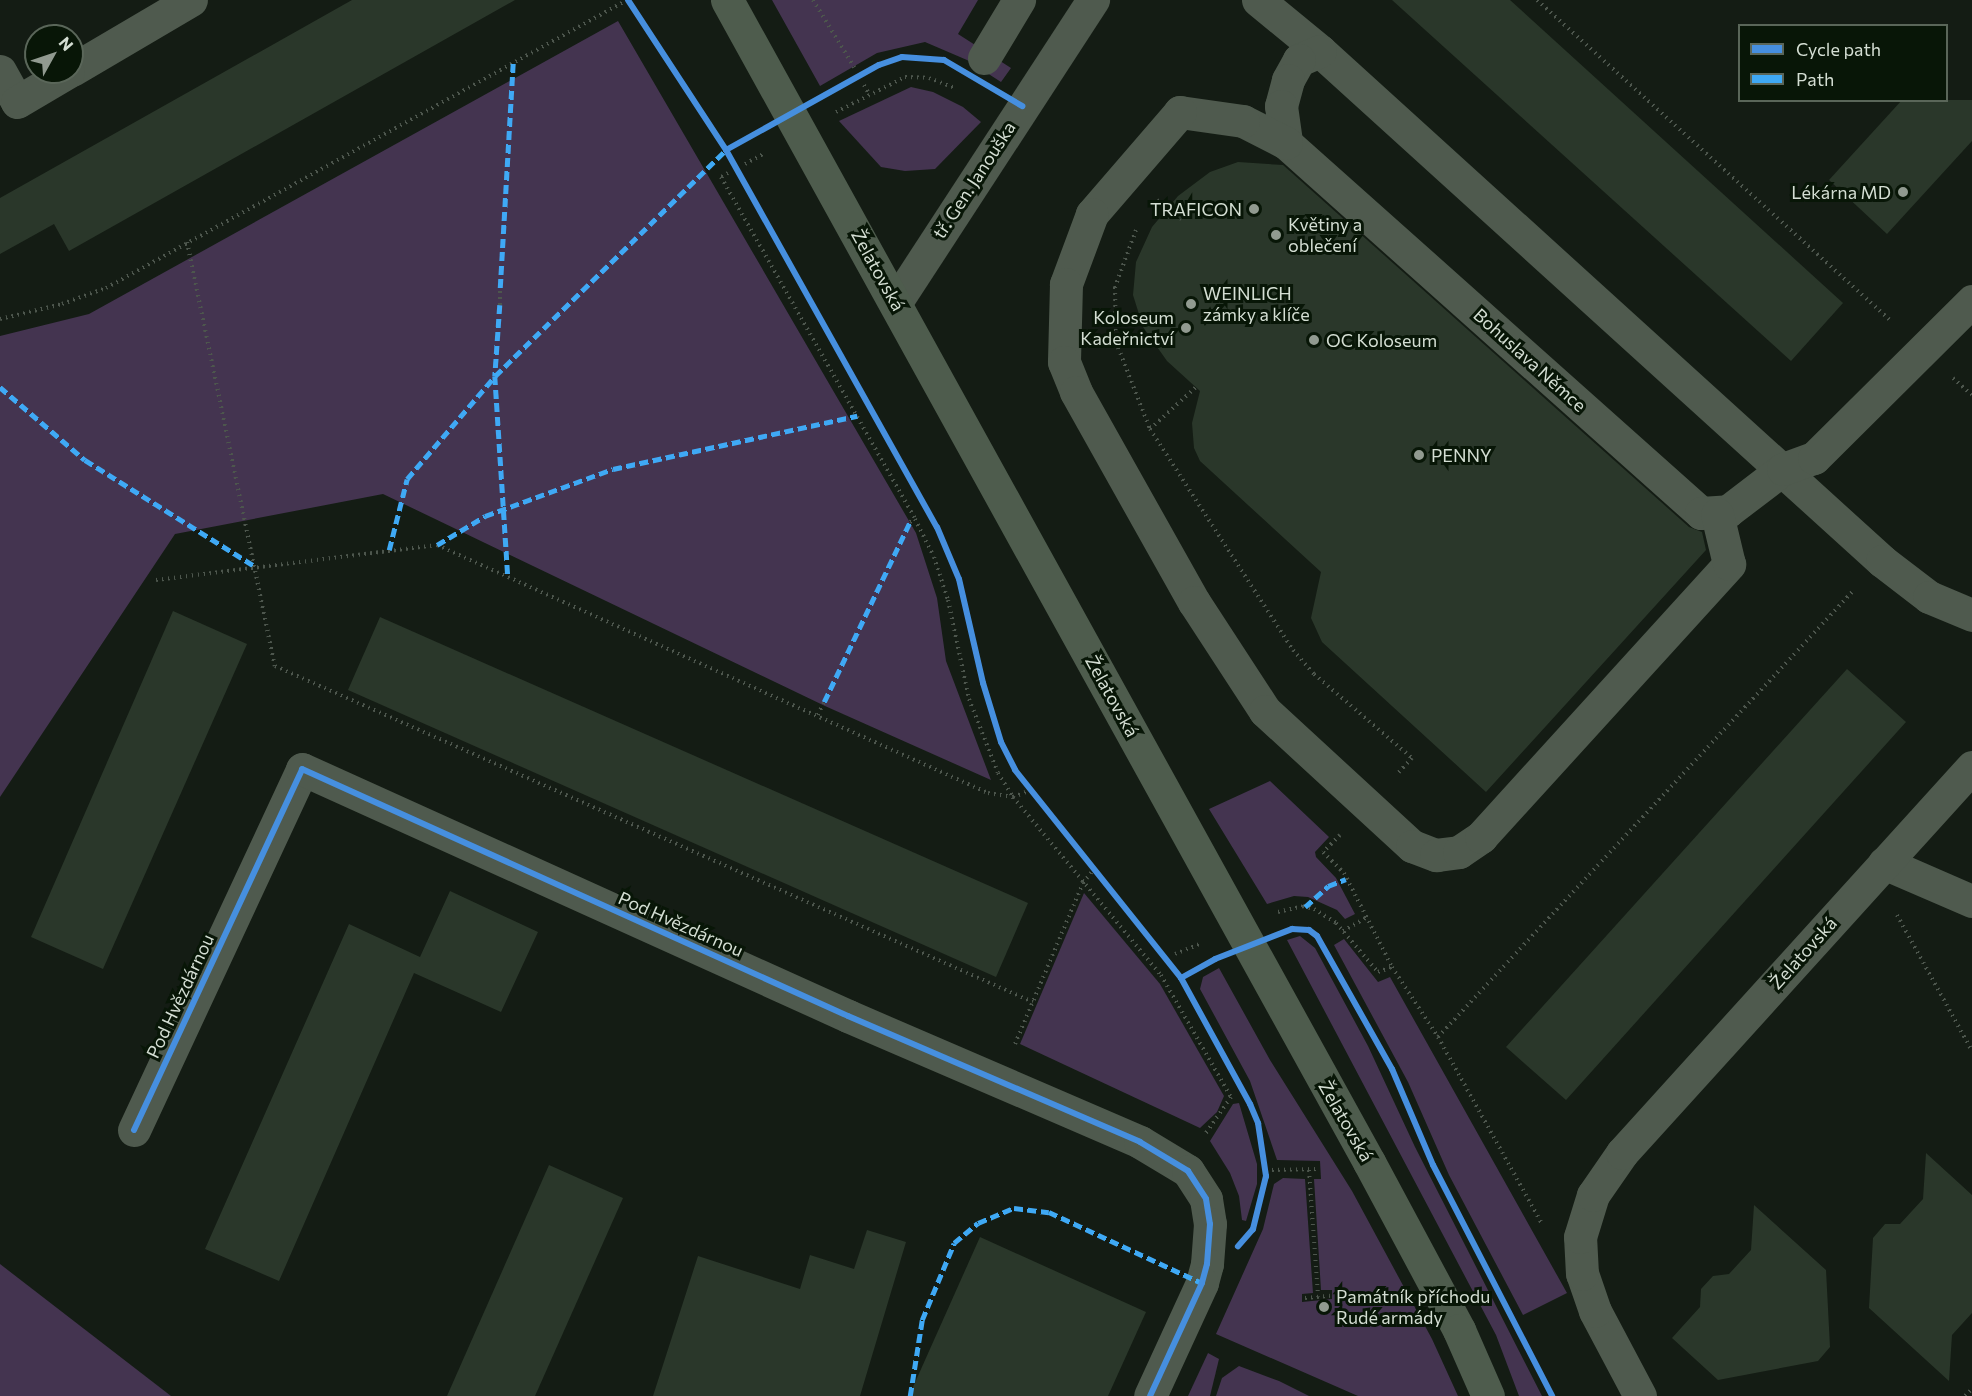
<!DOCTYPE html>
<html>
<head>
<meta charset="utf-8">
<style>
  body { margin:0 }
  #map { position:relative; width:1972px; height:1396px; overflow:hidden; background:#141c14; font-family:Commissioner,sans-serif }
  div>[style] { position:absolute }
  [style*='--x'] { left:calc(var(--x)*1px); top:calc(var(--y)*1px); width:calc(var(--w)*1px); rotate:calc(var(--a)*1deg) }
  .green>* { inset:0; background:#443450 }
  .building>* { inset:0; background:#2a372a }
  .path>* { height:4px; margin-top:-2px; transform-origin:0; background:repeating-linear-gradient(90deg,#4d564d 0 1.5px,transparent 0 6px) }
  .minor>* { height:33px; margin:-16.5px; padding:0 16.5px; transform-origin:16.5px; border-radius:16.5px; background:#4f5a4e }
  .major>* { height:33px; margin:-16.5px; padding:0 16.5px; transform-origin:16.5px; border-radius:16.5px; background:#4e5c4d }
  .quiet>* { height:4.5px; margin-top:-2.25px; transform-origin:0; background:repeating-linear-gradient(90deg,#3fa9f5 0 9px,transparent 0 13.5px) }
  .cycleway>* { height:6px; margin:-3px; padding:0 3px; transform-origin:3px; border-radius:3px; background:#468fdf }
  .dots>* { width:16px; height:16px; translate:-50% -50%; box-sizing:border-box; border:3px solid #081607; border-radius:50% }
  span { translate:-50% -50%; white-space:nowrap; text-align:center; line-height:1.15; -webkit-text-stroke:6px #081607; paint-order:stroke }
  .street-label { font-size:18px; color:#d4ded3 }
  .poi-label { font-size:18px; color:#d4ded3 }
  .right { translate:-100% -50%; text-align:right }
  .left { translate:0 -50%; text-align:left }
  .legend { position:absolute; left:1738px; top:24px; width:210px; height:78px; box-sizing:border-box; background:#081607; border:2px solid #5a6659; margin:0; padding:8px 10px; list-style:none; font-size:18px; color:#d4ded3 }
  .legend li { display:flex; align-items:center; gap:12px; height:30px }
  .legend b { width:30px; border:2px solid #5a6659 }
  .north { position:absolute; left:24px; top:24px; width:60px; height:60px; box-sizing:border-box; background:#081607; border:2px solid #5a6659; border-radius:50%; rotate:50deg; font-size:16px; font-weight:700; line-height:24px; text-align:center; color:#d4ded3 }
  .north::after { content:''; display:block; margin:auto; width:21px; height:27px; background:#919a90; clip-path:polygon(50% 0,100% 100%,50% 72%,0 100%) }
</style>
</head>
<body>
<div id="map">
  <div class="green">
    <i style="clip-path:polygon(772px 0,978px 0,958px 34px,1011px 68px,1001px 82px,967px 60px,925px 42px,877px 53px,820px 86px)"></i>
    <i style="clip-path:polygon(618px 21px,916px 533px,937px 598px,946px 661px,991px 780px,825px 706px,383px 494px,175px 534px,0 797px,0 336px,89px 314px)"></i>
    <i style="clip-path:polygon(911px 87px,933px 92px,963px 107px,981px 122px,935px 169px,905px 171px,881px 167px,839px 121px)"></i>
    <i style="clip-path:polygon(1270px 781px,1329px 837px,1315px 852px,1316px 857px,1336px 878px,1355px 914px,1345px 919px,1337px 910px,1308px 897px,1294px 896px,1267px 904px,1209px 809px)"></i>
    <i style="clip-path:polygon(1084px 893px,1160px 984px,1224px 1096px,1217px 1112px,1200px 1128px,1020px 1044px)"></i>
    <i style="clip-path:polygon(1300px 936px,1315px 948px,1368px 1046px,1415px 1147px,1542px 1396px,1519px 1396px,1496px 1335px,1287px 940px)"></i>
    <i style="clip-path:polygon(1344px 939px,1378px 982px,1390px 977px,1567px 1293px,1523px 1315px,1449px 1175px,1408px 1082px,1334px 945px)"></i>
    <i style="clip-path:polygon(1219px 968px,1270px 1060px,1352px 1191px,1432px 1339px,1458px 1396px,1358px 1396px,1216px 1334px,1263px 1229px,1274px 1184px,1283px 1178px,1305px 1179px,1313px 1293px,1302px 1294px,1302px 1302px,1332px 1299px,1332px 1290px,1321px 1290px,1314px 1179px,1321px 1179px,1320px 1161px,1277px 1160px,1250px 1081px,1200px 989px,1203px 977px)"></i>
    <i style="clip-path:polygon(1239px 1103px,1257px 1164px,1257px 1184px,1246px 1221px,1242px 1220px,1239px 1196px,1230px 1173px,1210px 1141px,1233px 1104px)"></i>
    <i style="clip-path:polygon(0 1264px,171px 1396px,0 1396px)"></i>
    <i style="clip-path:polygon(1208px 1353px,1219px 1359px,1210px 1396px,1188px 1396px)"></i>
    <i style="clip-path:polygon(1239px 1366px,1279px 1381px,1309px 1396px,1216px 1396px,1222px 1378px)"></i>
  </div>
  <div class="building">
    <i style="clip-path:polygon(352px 0,515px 0,69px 251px,54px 224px,0 254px,0 198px)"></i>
    <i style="clip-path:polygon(1392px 0,1510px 0,1843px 303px,1791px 361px)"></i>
    <i style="clip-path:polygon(1902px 100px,1972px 100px,1972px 141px,1887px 234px,1829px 180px)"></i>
    <i style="clip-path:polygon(1238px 162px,1283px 165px,1689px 527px,1702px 532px,1706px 550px,1486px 792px,1322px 642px,1311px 618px,1321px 572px,1200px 461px,1194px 448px,1192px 423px,1200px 391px,1167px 361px,1143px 327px,1133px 295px,1136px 262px,1152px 227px,1178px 196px,1210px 172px)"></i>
    <i style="clip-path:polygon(173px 611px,247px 644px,103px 969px,31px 937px)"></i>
    <i style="clip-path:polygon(380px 617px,1028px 903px,996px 977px,348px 690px)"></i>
    <i style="clip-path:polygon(1847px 669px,1906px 722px,1566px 1100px,1506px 1047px)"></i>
    <i style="clip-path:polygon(450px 891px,538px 932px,501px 1012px,414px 973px,279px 1281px,205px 1249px,349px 924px,420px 957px)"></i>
    <i style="clip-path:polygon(1926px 1153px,1972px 1195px,1972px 1313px,1952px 1335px,1949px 1381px,1869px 1308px,1873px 1238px,1885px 1224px,1900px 1224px,1923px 1199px)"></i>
    <i style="clip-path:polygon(549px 1165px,623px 1198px,535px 1396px,447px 1396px)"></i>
    <i style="clip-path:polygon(1754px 1205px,1826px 1270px,1830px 1347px,1818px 1361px,1718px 1380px,1672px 1338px,1700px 1307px,1701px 1289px,1713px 1276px,1729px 1274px,1751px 1250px)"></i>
    <i style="clip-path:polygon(867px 1230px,906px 1242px,860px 1396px,653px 1396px,698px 1256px,800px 1289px,810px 1255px,854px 1269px)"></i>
    <i style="clip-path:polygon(980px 1237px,1146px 1312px,1108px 1396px,909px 1396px)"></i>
  </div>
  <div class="path">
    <i style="--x:813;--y:0;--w:79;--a:58.5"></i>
    <i style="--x:1537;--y:0;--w:479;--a:42.2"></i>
    <i style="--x:864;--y:85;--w:10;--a:61"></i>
    <i style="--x:836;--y:112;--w:77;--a:-26.9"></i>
    <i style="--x:905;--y:77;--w:24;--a:2"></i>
    <i style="--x:929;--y:78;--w:26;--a:21"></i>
    <i style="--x:745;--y:164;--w:23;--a:-29"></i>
    <i style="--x:728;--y:173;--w:8;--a:150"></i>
    <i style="--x:721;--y:177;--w:393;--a:60.4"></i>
    <i style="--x:1157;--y:200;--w:31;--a:38"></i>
    <i style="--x:1136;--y:230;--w:61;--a:110.2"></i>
    <i style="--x:1115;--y:287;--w:55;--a:89"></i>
    <i style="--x:1116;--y:342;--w:93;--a:68.7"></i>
    <i style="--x:1150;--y:429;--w:263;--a:57.1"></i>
    <i style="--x:1293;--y:650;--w:32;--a:49"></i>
    <i style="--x:1314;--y:674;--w:129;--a:40.6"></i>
    <i style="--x:1412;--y:758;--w:23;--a:133"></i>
    <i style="--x:187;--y:242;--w:433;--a:78.3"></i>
    <i style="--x:275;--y:666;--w:829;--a:23.91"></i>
    <i style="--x:500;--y:305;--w:17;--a:-90"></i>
    <i style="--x:0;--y:319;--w:64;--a:-13.6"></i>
    <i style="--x:62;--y:304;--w:47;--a:-20"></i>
    <i style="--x:106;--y:288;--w:595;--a:-28.93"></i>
    <i style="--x:1953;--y:378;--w:25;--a:42"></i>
    <i style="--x:1150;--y:429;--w:62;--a:-42.4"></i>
    <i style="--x:910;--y:522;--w:6;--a:-31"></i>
    <i style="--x:915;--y:519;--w:42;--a:63.4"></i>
    <i style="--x:934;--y:557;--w:45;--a:72"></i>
    <i style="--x:948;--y:600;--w:101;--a:78"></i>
    <i style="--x:969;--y:699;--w:79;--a:68.6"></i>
    <i style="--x:998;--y:773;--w:28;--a:58"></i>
    <i style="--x:1013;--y:797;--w:231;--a:50.3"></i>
    <i style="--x:1161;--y:975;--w:141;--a:60.2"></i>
    <i style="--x:1231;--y:1097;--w:44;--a:124.8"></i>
    <i style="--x:156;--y:580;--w:283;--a:-7.1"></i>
    <i style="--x:437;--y:545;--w:604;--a:24.23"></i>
    <i style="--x:988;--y:793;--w:25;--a:9"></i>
    <i style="--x:1013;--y:797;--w:17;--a:-21"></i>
    <i style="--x:818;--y:715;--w:14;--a:-65"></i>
    <i style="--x:1340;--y:835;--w:24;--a:135"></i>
    <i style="--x:1323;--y:852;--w:30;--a:45"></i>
    <i style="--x:1344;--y:873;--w:106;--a:62.9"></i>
    <i style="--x:1392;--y:967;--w:84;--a:56.7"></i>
    <i style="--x:1438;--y:1037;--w:212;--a:60.9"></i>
    <i style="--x:1278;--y:912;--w:26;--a:-13"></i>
    <i style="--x:1303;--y:906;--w:11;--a:15"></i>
    <i style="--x:1314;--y:909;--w:26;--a:32"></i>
    <i style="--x:1336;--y:923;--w:65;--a:49.4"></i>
    <i style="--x:1378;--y:972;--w:15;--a:-20"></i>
    <i style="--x:1897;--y:915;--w:155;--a:61.1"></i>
    <i style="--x:1343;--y:931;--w:28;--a:-30"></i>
    <i style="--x:1175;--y:954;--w:29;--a:-22"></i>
    <i style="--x:1438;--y:1037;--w:611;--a:-47.06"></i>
    <i style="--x:1015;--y:1044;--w:175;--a:-67.1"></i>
    <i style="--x:1083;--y:883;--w:16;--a:-52"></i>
    <i style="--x:1266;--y:1170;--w:52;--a:-1.1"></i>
    <i style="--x:1309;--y:1170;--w:127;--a:85.9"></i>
    <i style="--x:1305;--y:1298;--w:25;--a:-5"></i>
    <i style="--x:1965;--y:1396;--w:10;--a:-45"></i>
  </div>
  <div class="minor">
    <i style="--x:1258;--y:0;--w:80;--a:39.4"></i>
    <i style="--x:1320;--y:51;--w:759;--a:42.22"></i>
    <i style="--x:1882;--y:561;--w:59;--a:37.5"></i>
    <i style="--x:1929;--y:597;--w:47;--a:22.7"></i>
    <i style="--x:1320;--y:51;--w:23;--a:157"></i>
    <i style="--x:1299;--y:60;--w:23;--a:119"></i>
    <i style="--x:1288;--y:80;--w:27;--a:105"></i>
    <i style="--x:1281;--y:106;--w:37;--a:82"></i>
    <i style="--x:1286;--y:143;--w:556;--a:41.72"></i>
    <i style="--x:1701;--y:513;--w:27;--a:-4"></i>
    <i style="--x:1728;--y:511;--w:69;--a:-37.4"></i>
    <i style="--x:1783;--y:469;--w:33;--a:-20"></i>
    <i style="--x:1814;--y:458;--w:223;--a:-44.8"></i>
    <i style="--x:984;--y:58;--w:68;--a:-58.9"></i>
    <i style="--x:72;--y:70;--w:138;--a:-30.5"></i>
    <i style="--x:0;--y:71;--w:35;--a:61"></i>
    <i style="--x:17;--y:102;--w:59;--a:-30.5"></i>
    <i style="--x:1286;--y:143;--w:48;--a:-152.9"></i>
    <i style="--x:1243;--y:121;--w:64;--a:-171.9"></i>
    <i style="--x:1180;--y:112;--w:135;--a:130.8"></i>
    <i style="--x:1092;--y:214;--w:75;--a:110.4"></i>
    <i style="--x:1066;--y:284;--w:78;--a:91.5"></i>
    <i style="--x:1064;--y:362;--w:32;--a:68"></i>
    <i style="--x:1076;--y:392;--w:241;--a:60.7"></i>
    <i style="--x:1194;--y:602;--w:130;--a:56.9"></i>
    <i style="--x:1265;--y:711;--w:200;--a:42.6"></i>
    <i style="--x:1412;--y:846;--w:26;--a:21"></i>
    <i style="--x:1436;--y:855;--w:23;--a:-7"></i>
    <i style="--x:1459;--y:852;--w:27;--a:-34"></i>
    <i style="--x:1481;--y:837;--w:369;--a:-47.7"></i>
    <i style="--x:1729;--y:564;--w:51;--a:-103.5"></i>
    <i style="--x:896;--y:302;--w:361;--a:-56.9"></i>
    <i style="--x:1884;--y:863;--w:96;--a:23.4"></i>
    <i style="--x:134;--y:1130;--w:398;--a:-65"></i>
    <i style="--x:302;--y:769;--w:599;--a:24.34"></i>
    <i style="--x:848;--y:1016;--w:318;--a:23.3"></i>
    <i style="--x:1140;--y:1142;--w:56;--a:31.1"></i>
    <i style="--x:1188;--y:1171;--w:33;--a:57"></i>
    <i style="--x:1206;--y:1199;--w:25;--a:81"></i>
    <i style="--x:1210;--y:1224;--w:40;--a:94.3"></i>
    <i style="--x:1207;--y:1264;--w:20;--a:105"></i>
    <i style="--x:1202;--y:1283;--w:124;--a:114.7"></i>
    <i style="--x:1640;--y:1396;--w:96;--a:-117.9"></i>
    <i style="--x:1595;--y:1311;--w:39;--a:-109"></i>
    <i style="--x:1582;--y:1274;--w:37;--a:-93"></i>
    <i style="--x:1580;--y:1237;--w:44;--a:-72.8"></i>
    <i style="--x:1593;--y:1195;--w:51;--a:-55.4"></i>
    <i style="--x:1622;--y:1153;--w:521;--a:-47.8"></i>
  </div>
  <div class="major">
    <i style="--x:727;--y:0;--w:1328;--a:61.08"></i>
    <i style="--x:1369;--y:1162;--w:191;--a:61.8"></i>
    <i style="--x:1459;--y:1330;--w:72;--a:66.3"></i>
  </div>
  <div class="quiet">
    <i style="--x:500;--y:288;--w:225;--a:-86.7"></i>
    <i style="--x:500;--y:305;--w:71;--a:94"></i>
    <i style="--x:495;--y:376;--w:200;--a:86.3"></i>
    <i style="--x:0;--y:387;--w:112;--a:40.7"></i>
    <i style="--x:85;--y:460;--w:202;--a:32"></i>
    <i style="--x:437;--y:545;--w:56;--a:-31.1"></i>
    <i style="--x:485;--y:516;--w:136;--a:-20.2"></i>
    <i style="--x:613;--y:469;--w:250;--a:-12.3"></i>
    <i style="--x:389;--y:550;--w:73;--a:-75.8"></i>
    <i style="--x:407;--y:479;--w:135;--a:-49.5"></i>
    <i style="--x:495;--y:376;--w:323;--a:-44.4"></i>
    <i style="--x:824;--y:702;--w:199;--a:-64.5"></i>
    <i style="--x:1305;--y:907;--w:31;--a:-42"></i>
    <i style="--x:1328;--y:886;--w:19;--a:-21"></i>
    <i style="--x:910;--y:1396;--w:77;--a:-81"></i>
    <i style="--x:922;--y:1320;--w:83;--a:-67.4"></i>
    <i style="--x:954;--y:1243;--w:31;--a:-40"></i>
    <i style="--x:978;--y:1223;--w:39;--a:-23"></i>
    <i style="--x:1014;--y:1208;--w:35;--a:7"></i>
    <i style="--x:1049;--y:1212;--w:169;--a:24.9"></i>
  </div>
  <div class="cycleway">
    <i style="--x:628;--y:0;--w:179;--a:56.8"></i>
    <i style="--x:726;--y:150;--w:432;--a:60.8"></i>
    <i style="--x:937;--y:527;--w:56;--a:67.1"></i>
    <i style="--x:959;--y:579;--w:107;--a:77"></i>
    <i style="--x:983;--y:683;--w:62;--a:73"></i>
    <i style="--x:1001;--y:742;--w:31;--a:63"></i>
    <i style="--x:1015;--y:770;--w:266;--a:51.4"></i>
    <i style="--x:1181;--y:978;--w:144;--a:61.3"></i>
    <i style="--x:1250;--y:1104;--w:21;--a:67"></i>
    <i style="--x:1258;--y:1123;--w:54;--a:81.4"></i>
    <i style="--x:1266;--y:1176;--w:55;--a:103.8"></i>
    <i style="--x:1253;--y:1229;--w:23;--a:131"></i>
    <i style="--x:726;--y:150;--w:175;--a:-29.1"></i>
    <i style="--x:879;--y:65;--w:24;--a:-19"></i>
    <i style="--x:902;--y:57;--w:42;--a:4.1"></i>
    <i style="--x:944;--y:60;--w:91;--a:30.5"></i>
    <i style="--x:1181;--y:978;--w:39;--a:-29"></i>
    <i style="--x:1215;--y:959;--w:83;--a:-21.3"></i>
    <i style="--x:1292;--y:929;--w:17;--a:3"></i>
    <i style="--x:1309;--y:930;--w:10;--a:37"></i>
    <i style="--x:1317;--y:936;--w:153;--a:60.6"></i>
    <i style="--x:1392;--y:1069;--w:104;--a:66.9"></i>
    <i style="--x:1433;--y:1165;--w:260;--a:62.7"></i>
    <i style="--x:134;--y:1130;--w:398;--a:-65"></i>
    <i style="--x:302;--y:769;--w:599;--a:24.34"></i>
    <i style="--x:848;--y:1016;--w:318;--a:23.3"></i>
    <i style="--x:1140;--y:1142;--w:56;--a:31.1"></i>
    <i style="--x:1188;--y:1171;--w:33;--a:57"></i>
    <i style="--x:1206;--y:1199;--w:25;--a:81"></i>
    <i style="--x:1210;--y:1224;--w:40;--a:94.3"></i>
    <i style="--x:1207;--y:1264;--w:20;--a:105"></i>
    <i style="--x:1202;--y:1283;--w:124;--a:114.7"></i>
  </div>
  <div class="dots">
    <i style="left:1903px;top:192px;background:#919a90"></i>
    <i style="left:1254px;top:209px;background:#919a90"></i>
    <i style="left:1276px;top:235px;background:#919a90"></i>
    <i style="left:1191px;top:304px;background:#919a90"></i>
    <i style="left:1186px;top:328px;background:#919a90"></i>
    <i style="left:1314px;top:340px;background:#919a90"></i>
    <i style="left:1419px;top:455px;background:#919a90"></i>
    <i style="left:1324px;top:1307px;background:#919a90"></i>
  </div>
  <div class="street-label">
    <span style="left:974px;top:180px;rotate:-57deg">tř. Gen. Janouška</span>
    <span style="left:878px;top:270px;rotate:61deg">Želatovská</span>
    <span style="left:1530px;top:360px;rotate:42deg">Bohuslava Němce</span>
    <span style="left:1112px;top:696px;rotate:61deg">Želatovská</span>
    <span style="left:681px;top:924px;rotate:24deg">Pod Hvězdárnou</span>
    <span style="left:1803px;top:953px;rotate:-48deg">Želatovská</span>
    <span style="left:180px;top:996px;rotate:-65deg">Pod Hvězdárnou</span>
    <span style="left:1346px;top:1121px;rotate:60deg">Želatovská</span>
  </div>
  <div class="poi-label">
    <span class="right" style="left:1891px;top:192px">Lékárna MD</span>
    <span class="right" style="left:1242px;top:209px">TRAFICON</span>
    <span class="left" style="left:1288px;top:235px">Květiny a<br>oblečení</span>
    <span class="left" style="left:1203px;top:304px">WEINLICH<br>zámky a klíče</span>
    <span class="right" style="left:1174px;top:328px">Koloseum<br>Kadeřnictví</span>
    <span class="left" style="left:1326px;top:340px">OC Koloseum</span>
    <span class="left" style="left:1431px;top:455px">PENNY</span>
    <span class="left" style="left:1336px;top:1307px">Památník příchodu<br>Rudé armády</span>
  </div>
  <ul class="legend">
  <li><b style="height:8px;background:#468fdf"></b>Cycle path</li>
  <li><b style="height:8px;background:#3fa9f5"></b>Path</li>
  </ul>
  <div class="north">N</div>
</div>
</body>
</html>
